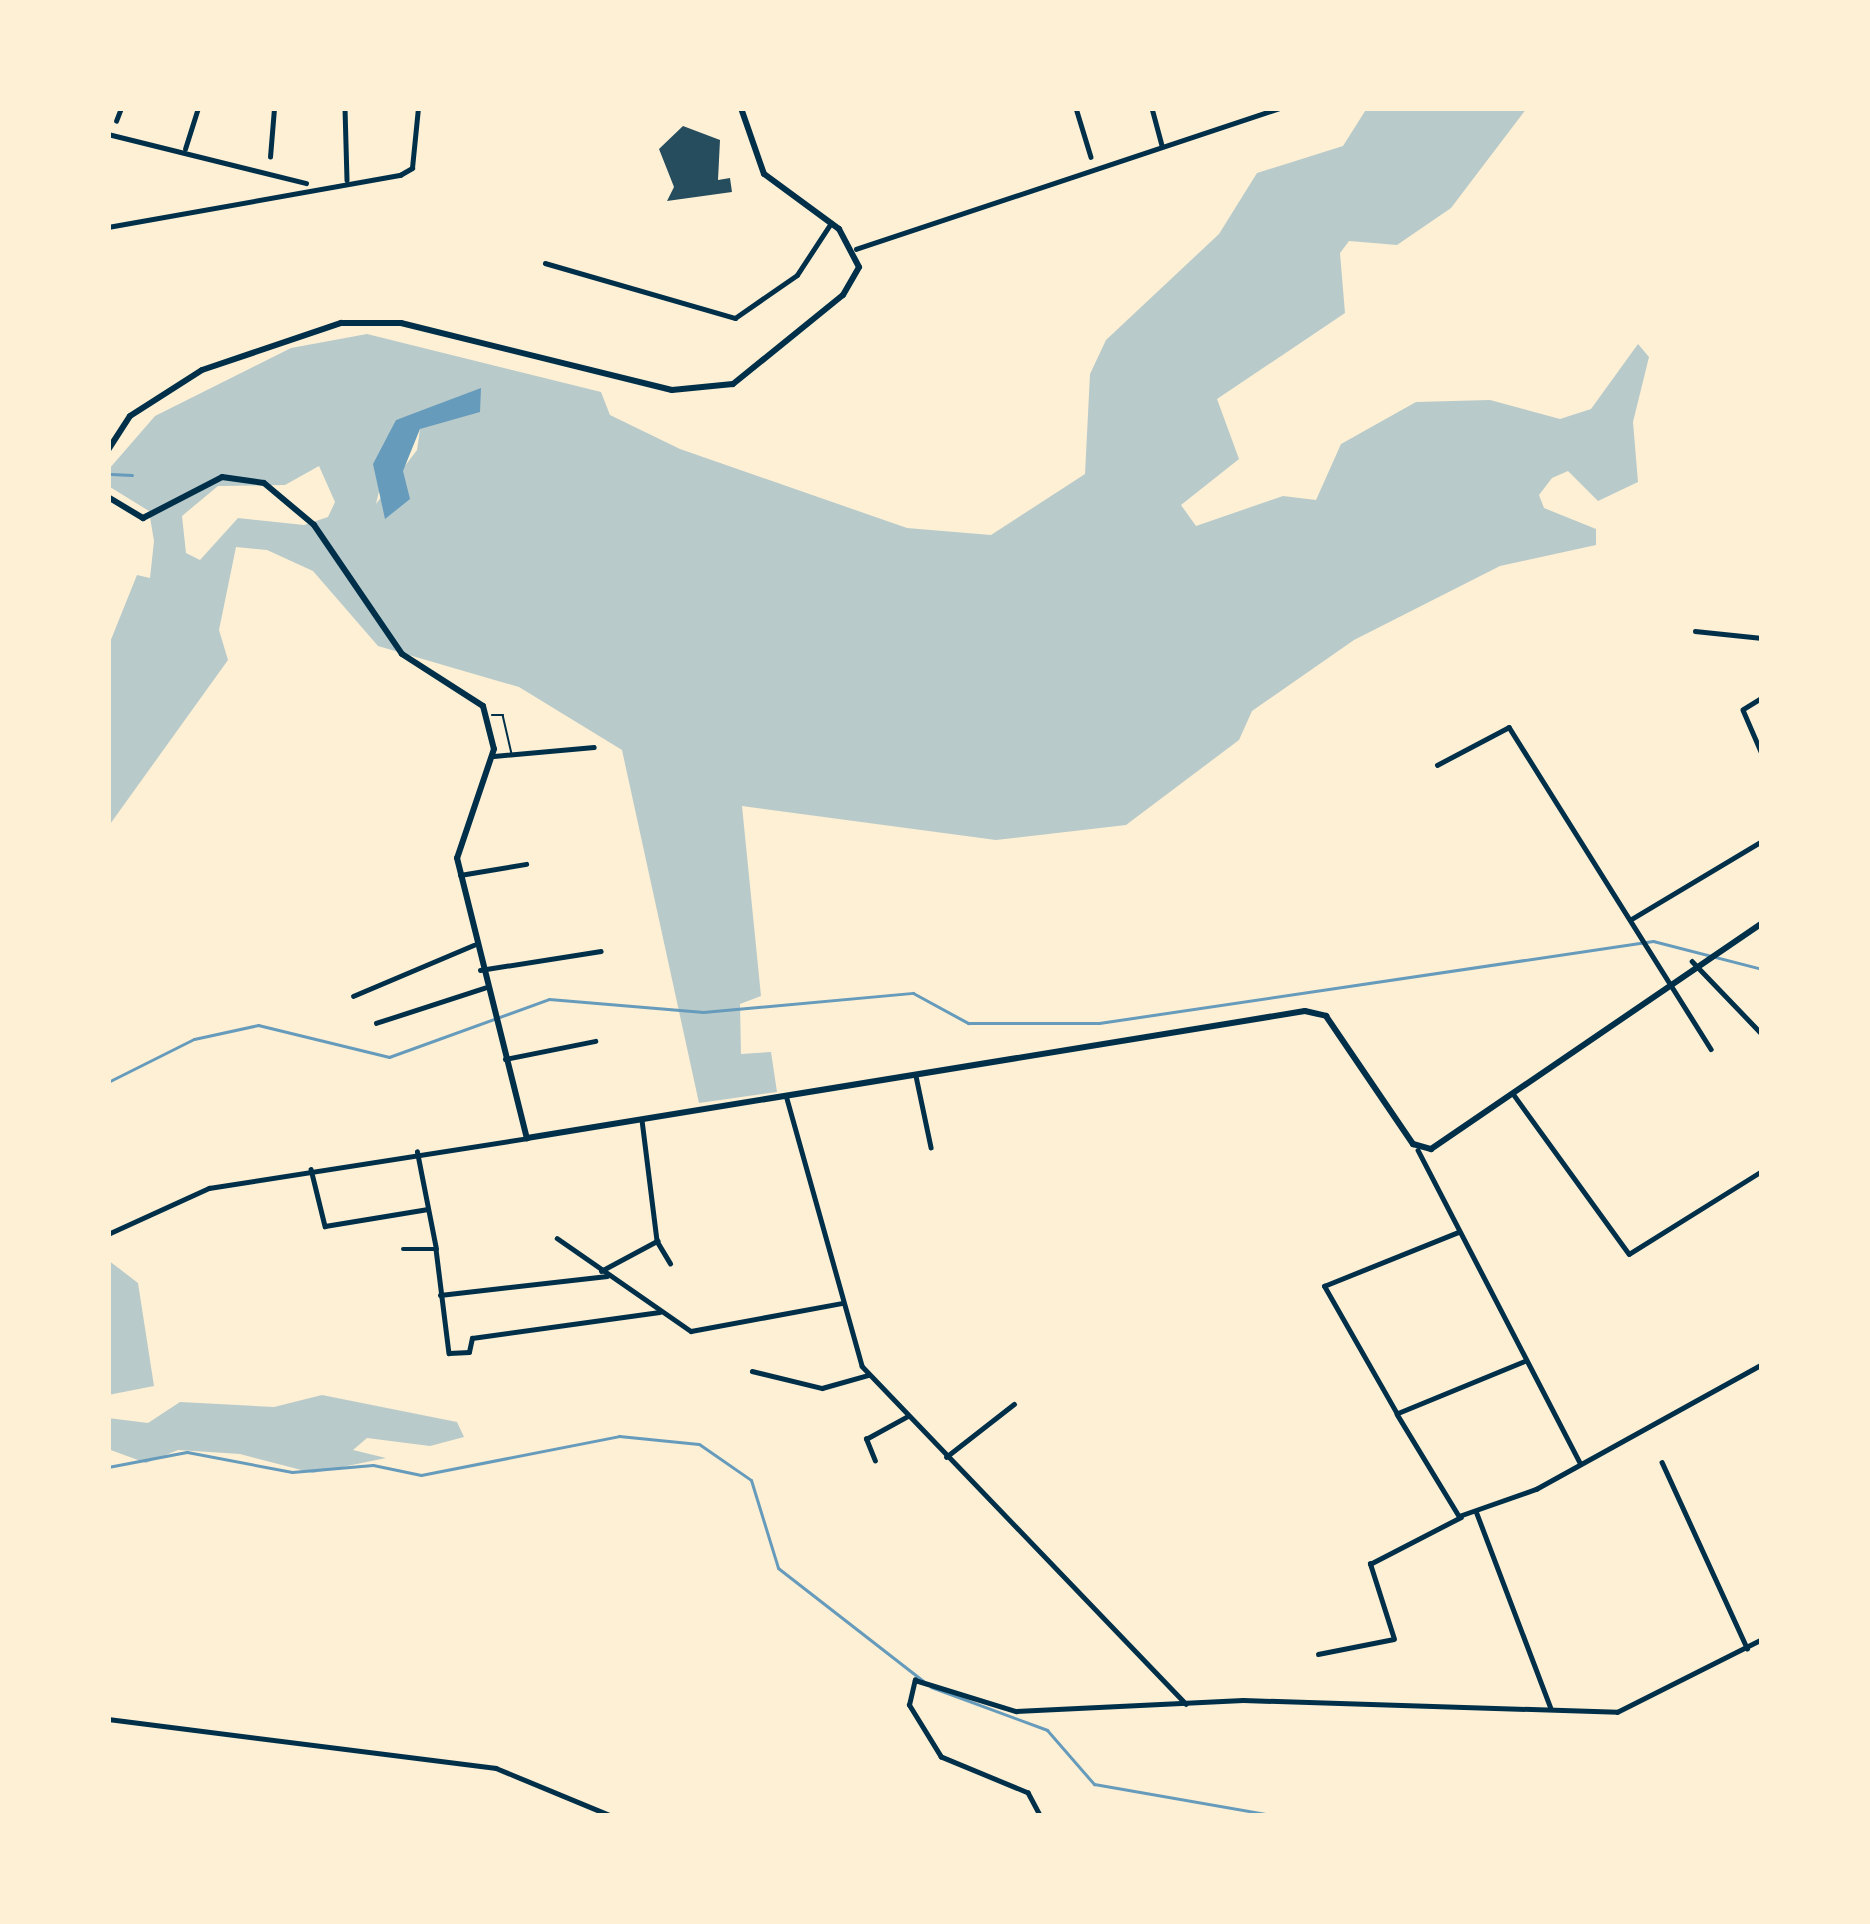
<!DOCTYPE html>
<html>
<head>
<meta charset="utf-8">
<style>
  body { margin:0 }
  #map { position:relative; width:1870px; height:1924px; overflow:hidden; background:#fdf0d5; font-family:Rubik,sans-serif }
  div>[style] { position:absolute }
  [style*='--x'] { left:calc(var(--x)*1px); top:calc(var(--y)*1px); width:calc(var(--w)*1px); rotate:calc(var(--a)*1deg) }
  .green>* { inset:0; background:#b9caca }
  .water>* { inset:0; background:#669bbc }
  .stream>* { height:3px; margin:-1.5px; padding:0 1.5px; transform-origin:1.5px; border-radius:1.5px; background:#669bbc }
  .building>* { inset:0; background:#264d5e }
  .service>* { height:1.5px; margin:-0.75px; padding:0 0.75px; transform-origin:0.75px; border-radius:0.75px; background:#003049 }
  .minor>* { height:4.5px; margin:-2.25px; padding:0 2.25px; transform-origin:2.25px; border-radius:2.25px; background:#003049 }
  .primary>* { height:6px; margin:-3px; padding:0 3px; transform-origin:3px; border-radius:3px; background:#003049 }
  span { translate:-50% -50%; white-space:nowrap; text-align:center; line-height:1.15; -webkit-text-stroke:9px #fdf0d5; paint-order:stroke }
  .frame { position:absolute; inset:0; border:111px solid #fdf0d5; pointer-events:none }
</style>
</head>
<body>
<div id="map">
  <div class="green">
    <i style="clip-path:polygon(evenodd,1367px 108px,1527px 108px,1451px 208px,1397px 245px,1349px 241px,1340px 253px,1345px 313px,1217px 399px,1239px 459px,1181px 505px,1196px 526px,1283px 496px,1316px 500px,1341px 444px,1416px 402px,1490px 400px,1560px 419px,1591px 409px,1638px 344px,1649px 357px,1633px 422px,1638px 482px,1598px 501px,1568px 471px,1552px 478px,1539px 495px,1544px 508px,1596px 529px,1596px 545px,1500px 566px,1354px 640px,1252px 711px,1239px 740px,1126px 825px,996px 840px,742px 806px,761px 996px,740px 1004px,741px 1054px,771px 1052px,777px 1092px,699px 1103px,622px 750px,519px 687px,378px 646px,313px 571px,267px 550px,236px 547px,219px 630px,228px 660px,108px 827px,108px 647px,137px 575px,150px 578px,154px 541px,149px 511px,110px 487px,109px 469px,155px 416px,291px 348px,367px 334px,601px 392px,610px 415px,680px 449px,907px 528px,991px 535px,1085px 474px,1090px 374px,1106px 340px,1219px 234px,1257px 173px,1343px 146px,1367px 108px,460px 398px,420px 429px,417px 450px,376px 504px,396px 420px,460px 398px,1367px 108px,319px 466px,335px 502px,328px 517px,304px 525px,238px 518px,200px 560px,186px 553px,182px 516px,218px 486px,285px 485px,319px 466px)"></i>
    <i style="clip-path:polygon(108px 1260px,138px 1283px,154px 1386px,108px 1395px)"></i>
    <i style="clip-path:polygon(322px 1395px,457px 1422px,464px 1437px,430px 1446px,367px 1438px,353px 1450px,386px 1458px,313px 1473px,240px 1454px,178px 1450px,146px 1463px,108px 1449px,108px 1418px,148px 1423px,180px 1402px,274px 1407px)"></i>
  </div>
  <div class="water">
    <i style="clip-path:polygon(481px 388px,480px 412px,420px 429px,403px 471px,410px 499px,385px 519px,373px 464px,396px 420px)"></i>
  </div>
  <div class="stream">
    <i style="--x:111;--y:474;--w:21;--a:3"></i>
    <i style="--x:108;--y:1082;--w:96;--a:-26.6"></i>
    <i style="--x:194;--y:1039;--w:66;--a:-12.3"></i>
    <i style="--x:258;--y:1025;--w:135;--a:13.7"></i>
    <i style="--x:389;--y:1057;--w:170;--a:-19.9"></i>
    <i style="--x:549;--y:999;--w:155;--a:4.8"></i>
    <i style="--x:703;--y:1012;--w:211;--a:-5.2"></i>
    <i style="--x:913;--y:993;--w:63;--a:28.6"></i>
    <i style="--x:968;--y:1023;--w:131;--a:0"></i>
    <i style="--x:1099;--y:1023;--w:560;--a:-8.42"></i>
    <i style="--x:1653;--y:941;--w:113;--a:14.4"></i>
    <i style="--x:108;--y:1467;--w:80;--a:-10.8"></i>
    <i style="--x:187;--y:1452;--w:107;--a:10.8"></i>
    <i style="--x:292;--y:1472;--w:81;--a:-4.9"></i>
    <i style="--x:373;--y:1465;--w:49;--a:11.8"></i>
    <i style="--x:421;--y:1475;--w:202;--a:-11.1"></i>
    <i style="--x:619;--y:1436;--w:80;--a:5.7"></i>
    <i style="--x:699;--y:1444;--w:63;--a:34.7"></i>
    <i style="--x:751;--y:1480;--w:92;--a:72.9"></i>
    <i style="--x:778;--y:1568;--w:184;--a:37.9"></i>
    <i style="--x:931;--y:1687;--w:124;--a:20.3"></i>
    <i style="--x:1047;--y:1730;--w:72;--a:49"></i>
    <i style="--x:1094;--y:1784;--w:187;--a:9.9"></i>
  </div>
  <div class="building">
    <i style="clip-path:polygon(683px 126px,720px 140px,718px 180px,730px 178px,732px 192px,667px 201px,674px 187px,659px 149px)"></i>
  </div>
  <div class="service">
    <i style="--x:492;--y:715;--w:11;--a:0"></i>
    <i style="--x:503;--y:715;--w:40;--a:77"></i>
  </div>
  <div class="minor">
    <i style="--x:345;--y:108;--w:72;--a:88.4"></i>
    <i style="--x:1076;--y:108;--w:51;--a:73"></i>
    <i style="--x:1152;--y:108;--w:38;--a:75"></i>
    <i style="--x:116;--y:121;--w:14;--a:-69"></i>
    <i style="--x:108;--y:134;--w:204;--a:13.9"></i>
    <i style="--x:185;--y:149;--w:43;--a:-72.4"></i>
    <i style="--x:270;--y:157;--w:49;--a:-85.3"></i>
    <i style="--x:108;--y:227;--w:297;--a:-10.1"></i>
    <i style="--x:400;--y:175;--w:14;--a:-30"></i>
    <i style="--x:412;--y:168;--w:60;--a:-84.3"></i>
    <i style="--x:856;--y:249;--w:448;--a:-18.4"></i>
    <i style="--x:545;--y:263;--w:198;--a:16.1"></i>
    <i style="--x:735;--y:318;--w:75;--a:-34.7"></i>
    <i style="--x:797;--y:275;--w:62;--a:-56.8"></i>
    <i style="--x:1695;--y:631;--w:67;--a:6"></i>
    <i style="--x:1762;--y:698;--w:22;--a:148"></i>
    <i style="--x:1743;--y:710;--w:48;--a:66.6"></i>
    <i style="--x:494;--y:756;--w:100;--a:-5.1"></i>
    <i style="--x:1437;--y:765;--w:81;--a:-27.8"></i>
    <i style="--x:1509;--y:727;--w:380;--a:57.9"></i>
    <i style="--x:460;--y:875;--w:67;--a:-9.5"></i>
    <i style="--x:1630;--y:920;--w:154;--a:-30.9"></i>
    <i style="--x:1692;--y:961;--w:101;--a:46.2"></i>
    <i style="--x:480;--y:970;--w:122;--a:-8.9"></i>
    <i style="--x:353;--y:996;--w:131;--a:-22.9"></i>
    <i style="--x:376;--y:1023;--w:114;--a:-18"></i>
    <i style="--x:505;--y:1059;--w:92;--a:-11.3"></i>
    <i style="--x:916;--y:1076;--w:73;--a:78.1"></i>
    <i style="--x:786;--y:1095;--w:281;--a:74.3"></i>
    <i style="--x:862;--y:1366;--w:468;--a:46.2"></i>
    <i style="--x:1514;--y:1095;--w:196;--a:54.1"></i>
    <i style="--x:1629;--y:1254;--w:157;--a:-32"></i>
    <i style="--x:642;--y:1120;--w:122;--a:82.9"></i>
    <i style="--x:657;--y:1241;--w:26;--a:59"></i>
    <i style="--x:1418;--y:1150;--w:352;--a:62.6"></i>
    <i style="--x:311;--y:1169;--w:59;--a:76.2"></i>
    <i style="--x:325;--y:1226;--w:104;--a:-9.4"></i>
    <i style="--x:108;--y:1234;--w:111;--a:-24.5"></i>
    <i style="--x:209;--y:1188;--w:322;--a:-8.9"></i>
    <i style="--x:557;--y:1238;--w:163;--a:34.8"></i>
    <i style="--x:691;--y:1331;--w:154;--a:-10.5"></i>
    <i style="--x:403;--y:1249;--w:33;--a:0"></i>
    <i style="--x:436;--y:1249;--w:99;--a:-101.1"></i>
    <i style="--x:436;--y:1249;--w:105;--a:82.9"></i>
    <i style="--x:449;--y:1353;--w:20;--a:-3"></i>
    <i style="--x:469;--y:1352;--w:14;--a:-78"></i>
    <i style="--x:472;--y:1338;--w:189;--a:-7.9"></i>
    <i style="--x:601;--y:1271;--w:64;--a:-28.2"></i>
    <i style="--x:440;--y:1295;--w:168;--a:-6.5"></i>
    <i style="--x:1526;--y:1361;--w:139;--a:157.7"></i>
    <i style="--x:1397;--y:1414;--w:119;--a:58.7"></i>
    <i style="--x:1459;--y:1516;--w:82;--a:-19.3"></i>
    <i style="--x:1536;--y:1489;--w:258;--a:-28.9"></i>
    <i style="--x:752;--y:1371;--w:72;--a:13.7"></i>
    <i style="--x:822;--y:1388;--w:48;--a:-15.8"></i>
    <i style="--x:1397;--y:1414;--w:147;--a:-119.7"></i>
    <i style="--x:1324;--y:1286;--w:144;--a:-21.9"></i>
    <i style="--x:946;--y:1457;--w:86;--a:-37.9"></i>
    <i style="--x:875;--y:1461;--w:24;--a:-112"></i>
    <i style="--x:866;--y:1439;--w:46;--a:-28.8"></i>
    <i style="--x:1662;--y:1462;--w:205;--a:65.4"></i>
    <i style="--x:1476;--y:1511;--w:211;--a:69.2"></i>
    <i style="--x:1318;--y:1654;--w:77;--a:-11.2"></i>
    <i style="--x:1394;--y:1639;--w:79;--a:-107.7"></i>
    <i style="--x:1370;--y:1564;--w:102;--a:-27.3"></i>
    <i style="--x:108;--y:1719;--w:391;--a:7.2"></i>
    <i style="--x:496;--y:1768;--w:126;--a:22.5"></i>
    <i style="--x:1040;--y:1816;--w:26;--a:-118"></i>
    <i style="--x:1028;--y:1793;--w:94;--a:-157.5"></i>
    <i style="--x:941;--y:1757;--w:61;--a:-121.6"></i>
    <i style="--x:909;--y:1705;--w:26;--a:-77"></i>
    <i style="--x:915;--y:1680;--w:106;--a:17.1"></i>
    <i style="--x:1016;--y:1711;--w:227;--a:-2.8"></i>
    <i style="--x:1243;--y:1700;--w:374;--a:1.8"></i>
    <i style="--x:1617;--y:1712;--w:162;--a:-26.7"></i>
  </div>
  <div class="primary">
    <i style="--x:108;--y:450;--w:40;--a:-57.1"></i>
    <i style="--x:130;--y:416;--w:85;--a:-32.6"></i>
    <i style="--x:202;--y:370;--w:147;--a:-18.7"></i>
    <i style="--x:341;--y:323;--w:60;--a:0"></i>
    <i style="--x:401;--y:323;--w:279;--a:13.9"></i>
    <i style="--x:672;--y:390;--w:61;--a:-5.6"></i>
    <i style="--x:733;--y:384;--w:141;--a:-39"></i>
    <i style="--x:843;--y:295;--w:32;--a:-60"></i>
    <i style="--x:859;--y:267;--w:43;--a:-117.8"></i>
    <i style="--x:839;--y:229;--w:93;--a:-143.7"></i>
    <i style="--x:764;--y:174;--w:70;--a:-109.2"></i>
    <i style="--x:108;--y:497;--w:41;--a:31"></i>
    <i style="--x:143;--y:518;--w:89;--a:-27.4"></i>
    <i style="--x:222;--y:477;--w:42;--a:8.1"></i>
    <i style="--x:264;--y:483;--w:65;--a:40"></i>
    <i style="--x:314;--y:525;--w:156;--a:55.7"></i>
    <i style="--x:402;--y:654;--w:96;--a:32.7"></i>
    <i style="--x:483;--y:706;--w:44;--a:75.7"></i>
    <i style="--x:494;--y:749;--w:115;--a:108.7"></i>
    <i style="--x:457;--y:858;--w:289;--a:76"></i>
    <i style="--x:527;--y:1138;--w:788;--a:-9.27"></i>
    <i style="--x:1305;--y:1011;--w:22;--a:13"></i>
    <i style="--x:1326;--y:1016;--w:155;--a:55.8"></i>
    <i style="--x:1413;--y:1144;--w:19;--a:16"></i>
    <i style="--x:1431;--y:1149;--w:401;--a:-34.3"></i>
  </div>
  <div class="frame"></div>
</div>
</body>
</html>
